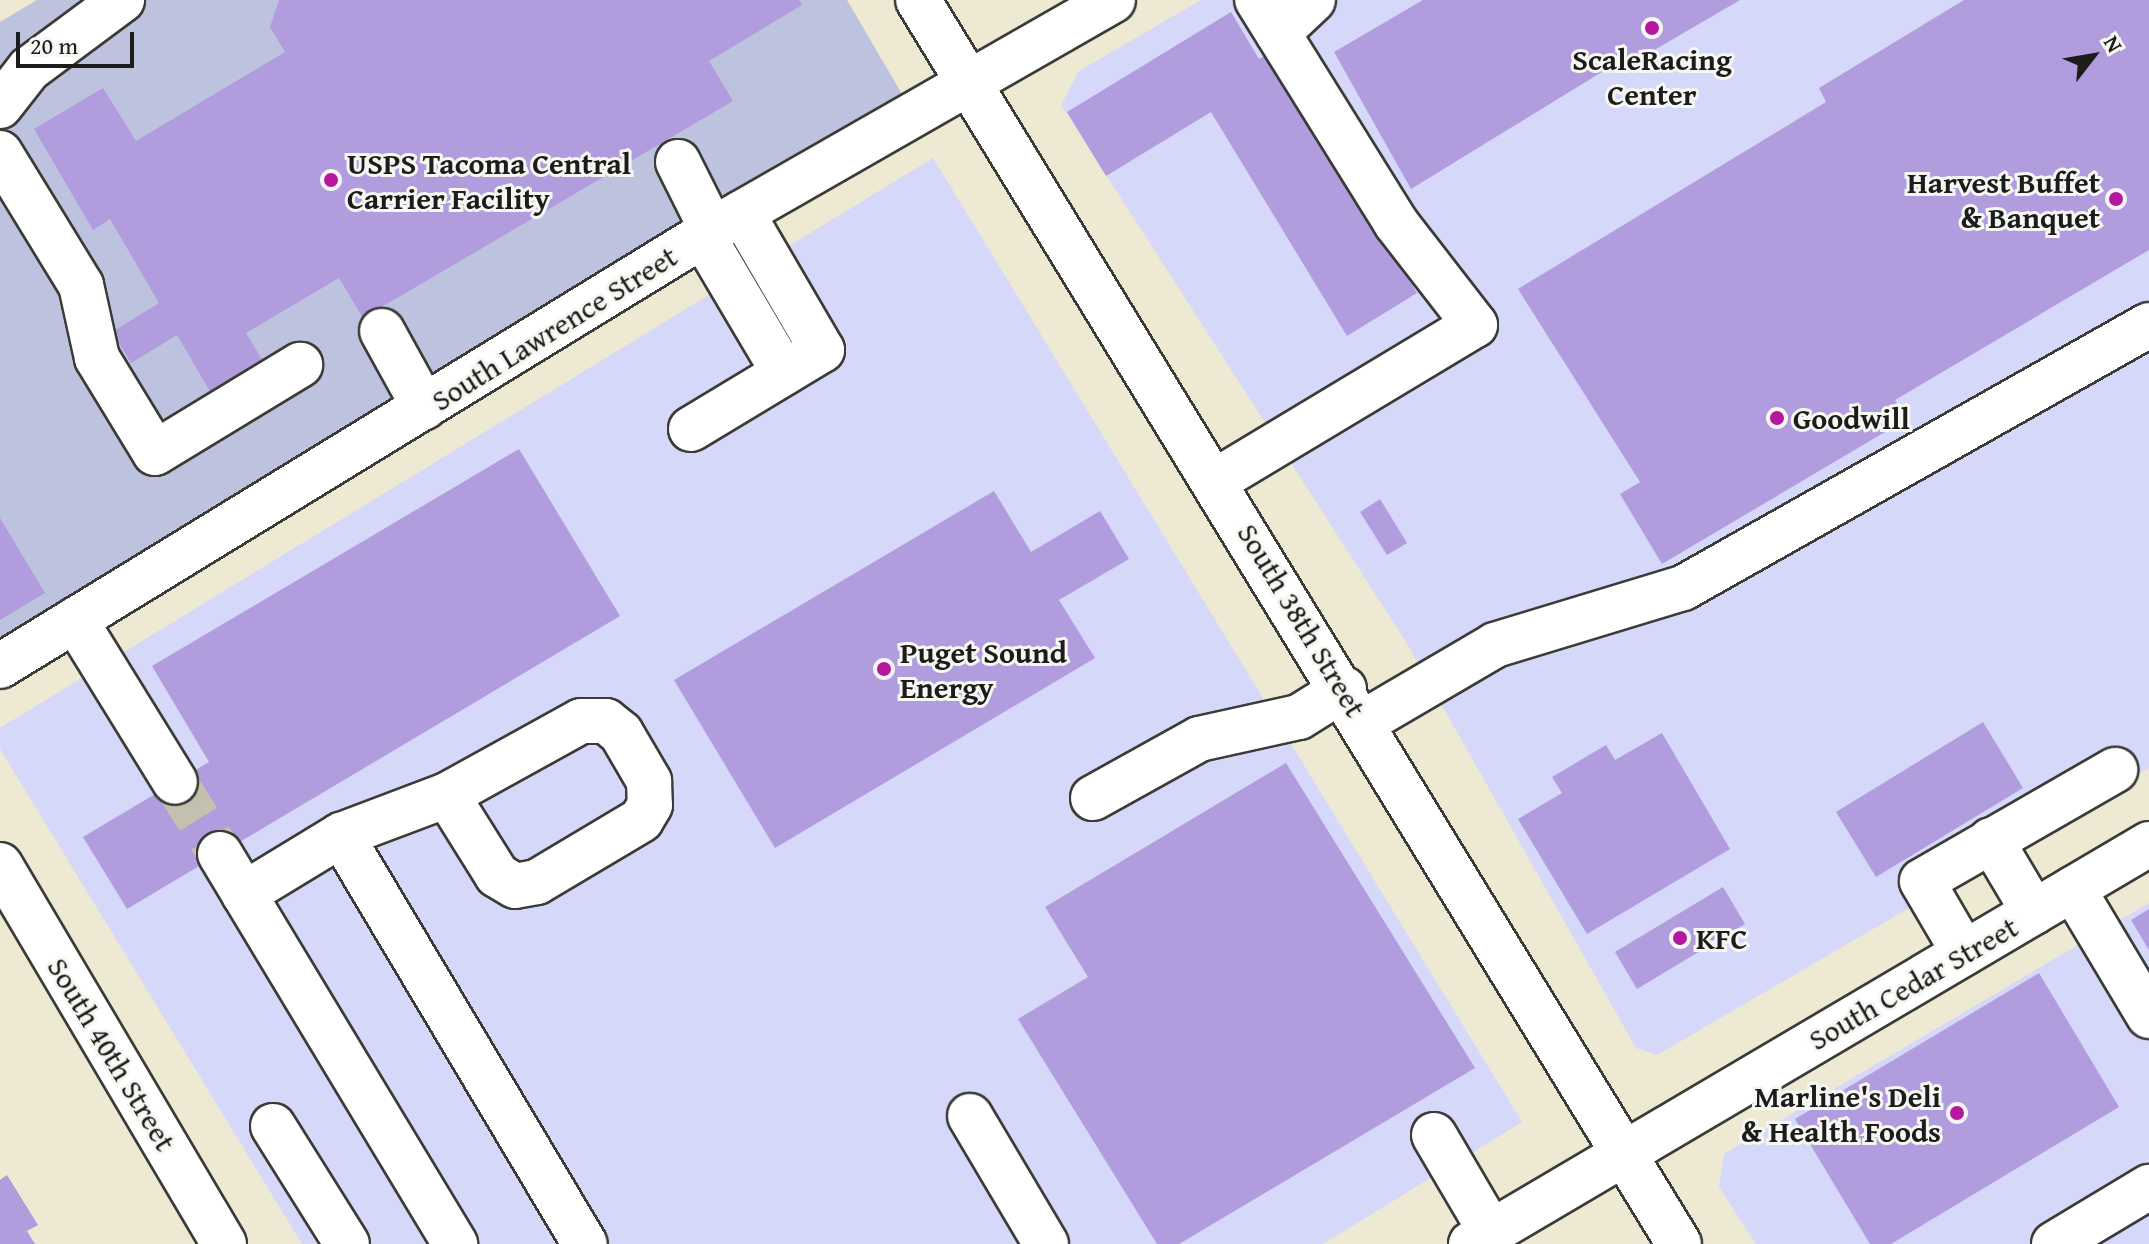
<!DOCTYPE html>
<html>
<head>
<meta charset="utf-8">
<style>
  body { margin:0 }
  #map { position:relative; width:2149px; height:1244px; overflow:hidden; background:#ede9d3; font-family:"Gentium Book Plus",serif }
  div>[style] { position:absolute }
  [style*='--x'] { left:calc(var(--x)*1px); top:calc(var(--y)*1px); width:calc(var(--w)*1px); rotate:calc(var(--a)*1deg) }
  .built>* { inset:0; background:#d5d8f9 }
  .industrial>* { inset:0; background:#bdc3de }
  .building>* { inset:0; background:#b19cde }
  .minor-tunnel>* { height:44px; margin-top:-22px; transform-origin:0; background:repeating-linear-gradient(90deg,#c3c0ae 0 44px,transparent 0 66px) }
  .roads { filter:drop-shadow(2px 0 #3b3b37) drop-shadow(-2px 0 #3b3b37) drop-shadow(0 2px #3b3b37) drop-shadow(0 -2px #3b3b37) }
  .minor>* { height:44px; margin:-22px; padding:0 22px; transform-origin:22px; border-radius:22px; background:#fff }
  .major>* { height:44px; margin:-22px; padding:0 22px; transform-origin:22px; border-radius:22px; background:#fff }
  .dots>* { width:22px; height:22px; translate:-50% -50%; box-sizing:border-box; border:4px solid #f6f6f2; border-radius:50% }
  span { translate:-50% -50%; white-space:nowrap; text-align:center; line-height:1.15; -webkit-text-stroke:6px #f6f6f2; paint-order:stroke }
  .poi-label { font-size:30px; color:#1c1c1c; font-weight:700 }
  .left { translate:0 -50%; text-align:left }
  .right { translate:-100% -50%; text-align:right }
  .street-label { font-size:30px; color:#1c1c1c }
  .north { position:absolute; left:2053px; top:16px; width:80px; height:80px; -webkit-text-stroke:6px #f6f6f2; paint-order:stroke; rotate:59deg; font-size:22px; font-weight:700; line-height:32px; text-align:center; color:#1c1c1c }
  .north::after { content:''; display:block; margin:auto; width:28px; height:36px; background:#1c1c1c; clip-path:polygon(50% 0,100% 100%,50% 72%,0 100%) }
  .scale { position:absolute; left:16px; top:32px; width:118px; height:36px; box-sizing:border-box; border:4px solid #1c1c1c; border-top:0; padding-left:10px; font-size:24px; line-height:28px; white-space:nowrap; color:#1c1c1c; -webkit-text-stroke:6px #f6f6f2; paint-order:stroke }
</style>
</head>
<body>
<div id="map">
  <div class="built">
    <i style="clip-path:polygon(1201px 0,2149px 0,2149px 768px,1657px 1055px,1636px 1048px,1406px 642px,1061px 105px,1079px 71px)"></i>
    <i style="clip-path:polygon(933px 158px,1522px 1122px,1323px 1244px,302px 1244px,0 749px,0 728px)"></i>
    <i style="clip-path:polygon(2149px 903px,2149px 1244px,1756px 1244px,1719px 1187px,1724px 1154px)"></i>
  </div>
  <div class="industrial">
    <i style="clip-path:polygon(37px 0,847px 0,906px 101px,0 639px,0 22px)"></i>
  </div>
  <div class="building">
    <i style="clip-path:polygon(279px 0,799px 0,802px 5px,709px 61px,733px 101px,363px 318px,339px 278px,246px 333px,263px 361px,211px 393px,177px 335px,131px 363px,112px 332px,159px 303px,110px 219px,93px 230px,34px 129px,103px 88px,136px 141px,285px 52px,270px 27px)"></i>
    <i style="clip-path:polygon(1423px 0,1740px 0,1632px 63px,1628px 56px,1411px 189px,1334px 52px)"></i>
    <i style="clip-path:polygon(1964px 0,2149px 0,2149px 250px,1895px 400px,1907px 419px,1662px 564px,1620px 494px,1640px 482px,1518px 289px,1826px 102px,1819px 88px)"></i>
    <i style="clip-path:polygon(1231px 12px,1259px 59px,1271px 52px,1417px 293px,1347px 336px,1211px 112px,1106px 176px,1067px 112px)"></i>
    <i style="clip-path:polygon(519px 449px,620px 616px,127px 909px,83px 837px,209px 762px,152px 666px)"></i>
    <i style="clip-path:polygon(994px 491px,1031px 552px,1100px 511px,1129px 559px,1059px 600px,1095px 658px,775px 848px,674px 680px)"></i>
    <i style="clip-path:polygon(1380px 499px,1407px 543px,1387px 555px,1360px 512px)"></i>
    <i style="clip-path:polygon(0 518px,45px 593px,0 620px)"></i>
    <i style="clip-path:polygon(1983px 722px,2023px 788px,1876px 877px,1836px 812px)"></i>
    <i style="clip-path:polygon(1662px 733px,1730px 849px,1587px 934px,1518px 819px,1562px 793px,1552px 777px,1606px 745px,1615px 760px)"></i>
    <i style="clip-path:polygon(1286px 763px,1475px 1068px,1179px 1244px,1157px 1244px,1018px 1019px,1088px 977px,1045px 907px)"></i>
    <i style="clip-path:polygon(1723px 887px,1745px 924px,1637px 989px,1615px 952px)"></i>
    <i style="clip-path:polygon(2149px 909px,2149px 950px,2131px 920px)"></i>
    <i style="clip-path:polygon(2039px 973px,2119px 1107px,1891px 1244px,1870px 1244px,1795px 1119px)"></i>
    <i style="clip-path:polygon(7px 1175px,38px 1225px,27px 1231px,35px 1244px,0 1244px,0 1180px)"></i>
  </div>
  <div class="minor-tunnel">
    <i style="--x:175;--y:782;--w:85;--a:58"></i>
  </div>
  <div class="roads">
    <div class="minor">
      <i style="--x:1278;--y:33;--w:48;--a:-43.3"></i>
      <i style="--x:0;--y:106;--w:47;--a:-51.9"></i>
      <i style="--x:29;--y:69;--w:116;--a:-36.6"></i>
      <i style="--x:0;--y:153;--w:155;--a:58.5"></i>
      <i style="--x:81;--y:285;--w:75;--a:77.6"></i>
      <i style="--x:97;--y:358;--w:111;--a:58.6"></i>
      <i style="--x:155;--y:453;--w:170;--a:-31.3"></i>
      <i style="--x:678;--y:162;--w:76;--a:63.4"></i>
      <i style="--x:703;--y:236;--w:159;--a:59.4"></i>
      <i style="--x:382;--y:331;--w:87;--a:61.1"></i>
      <i style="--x:691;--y:429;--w:153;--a:-31.1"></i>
      <i style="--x:822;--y:350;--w:159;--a:-120.3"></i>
      <i style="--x:1217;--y:480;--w:301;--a:-31"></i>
      <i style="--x:1475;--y:325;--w:129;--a:-127.8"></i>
      <i style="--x:1396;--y:223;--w:263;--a:-121.9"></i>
      <i style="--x:75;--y:620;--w:190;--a:58.3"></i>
      <i style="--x:0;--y:666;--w:835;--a:-31.48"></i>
      <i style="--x:712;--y:230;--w:462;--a:-29.8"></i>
      <i style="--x:1364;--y:722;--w:152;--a:-30.4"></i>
      <i style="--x:1495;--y:645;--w:196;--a:-16.9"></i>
      <i style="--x:1683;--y:588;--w:535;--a:-29.44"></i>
      <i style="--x:1093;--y:798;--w:121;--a:-29.1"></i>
      <i style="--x:1199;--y:739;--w:102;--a:-12.4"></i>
      <i style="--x:1299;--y:717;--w:53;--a:-31.9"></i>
      <i style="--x:341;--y:835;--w:476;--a:59.2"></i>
      <i style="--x:1991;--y:840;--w:84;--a:59.2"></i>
      <i style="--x:220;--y:854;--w:47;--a:59"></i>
      <i style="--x:244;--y:894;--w:114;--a:-31.3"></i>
      <i style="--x:341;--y:835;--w:113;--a:-20.7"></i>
      <i style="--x:447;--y:795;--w:153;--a:-28.9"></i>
      <i style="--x:581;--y:721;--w:25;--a:0"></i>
      <i style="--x:606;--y:721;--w:19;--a:39"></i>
      <i style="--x:621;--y:733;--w:56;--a:59.7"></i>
      <i style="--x:649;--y:781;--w:24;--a:88"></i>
      <i style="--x:650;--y:805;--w:17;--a:121"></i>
      <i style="--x:641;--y:820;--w:121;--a:149.2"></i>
      <i style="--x:537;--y:882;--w:22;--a:170"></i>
      <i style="--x:515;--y:886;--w:21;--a:-149"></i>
      <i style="--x:497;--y:875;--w:94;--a:-122"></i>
      <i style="--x:0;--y:865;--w:440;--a:59.4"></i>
      <i style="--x:2073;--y:889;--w:148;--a:59.1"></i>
      <i style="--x:244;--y:894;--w:409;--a:58.9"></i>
      <i style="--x:1964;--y:953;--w:83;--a:-120.3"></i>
      <i style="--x:1922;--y:881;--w:223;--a:-29.9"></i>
      <i style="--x:970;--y:1116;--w:149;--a:59.3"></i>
      <i style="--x:273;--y:1126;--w:139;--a:57.9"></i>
      <i style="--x:1434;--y:1135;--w:113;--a:59.6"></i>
      <i style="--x:1471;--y:1244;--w:787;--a:-30.54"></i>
      <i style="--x:2054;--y:1244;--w:111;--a:-31"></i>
    </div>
    <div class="major">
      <i style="--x:918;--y:0;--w:1458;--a:58.54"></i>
    </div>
  </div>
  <div class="dots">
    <i style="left:1652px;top:28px;background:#b5179e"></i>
    <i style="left:331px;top:180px;background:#b5179e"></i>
    <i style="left:2116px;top:199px;background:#b5179e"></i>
    <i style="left:1777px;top:418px;background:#b5179e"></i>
    <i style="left:884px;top:669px;background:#b5179e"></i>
    <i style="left:1680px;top:938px;background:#b5179e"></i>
    <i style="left:1957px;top:1113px;background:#b5179e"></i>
  </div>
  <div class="poi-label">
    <span style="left:1652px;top:76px">ScaleRacing<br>Center</span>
    <span class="left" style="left:347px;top:180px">USPS Tacoma Central<br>Carrier Facility</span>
    <span class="right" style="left:2100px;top:199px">Harvest Buffet<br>&amp; Banquet</span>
    <span class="left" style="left:1793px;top:418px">Goodwill</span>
    <span class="left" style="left:900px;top:669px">Puget Sound<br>Energy</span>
    <span class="left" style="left:1696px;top:938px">KFC</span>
    <span class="right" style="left:1941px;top:1113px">Marline's Deli<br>&amp; Health Foods</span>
  </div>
  <div class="street-label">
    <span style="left:554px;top:328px;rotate:-32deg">South Lawrence Street</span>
    <span style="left:1302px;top:620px;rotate:59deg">South 38th Street</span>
    <span style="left:1913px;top:983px;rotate:-30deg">South Cedar Street</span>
    <span style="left:112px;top:1054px;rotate:59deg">South 40th Street</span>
  </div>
  <div class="north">N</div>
  <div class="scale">20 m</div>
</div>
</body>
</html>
